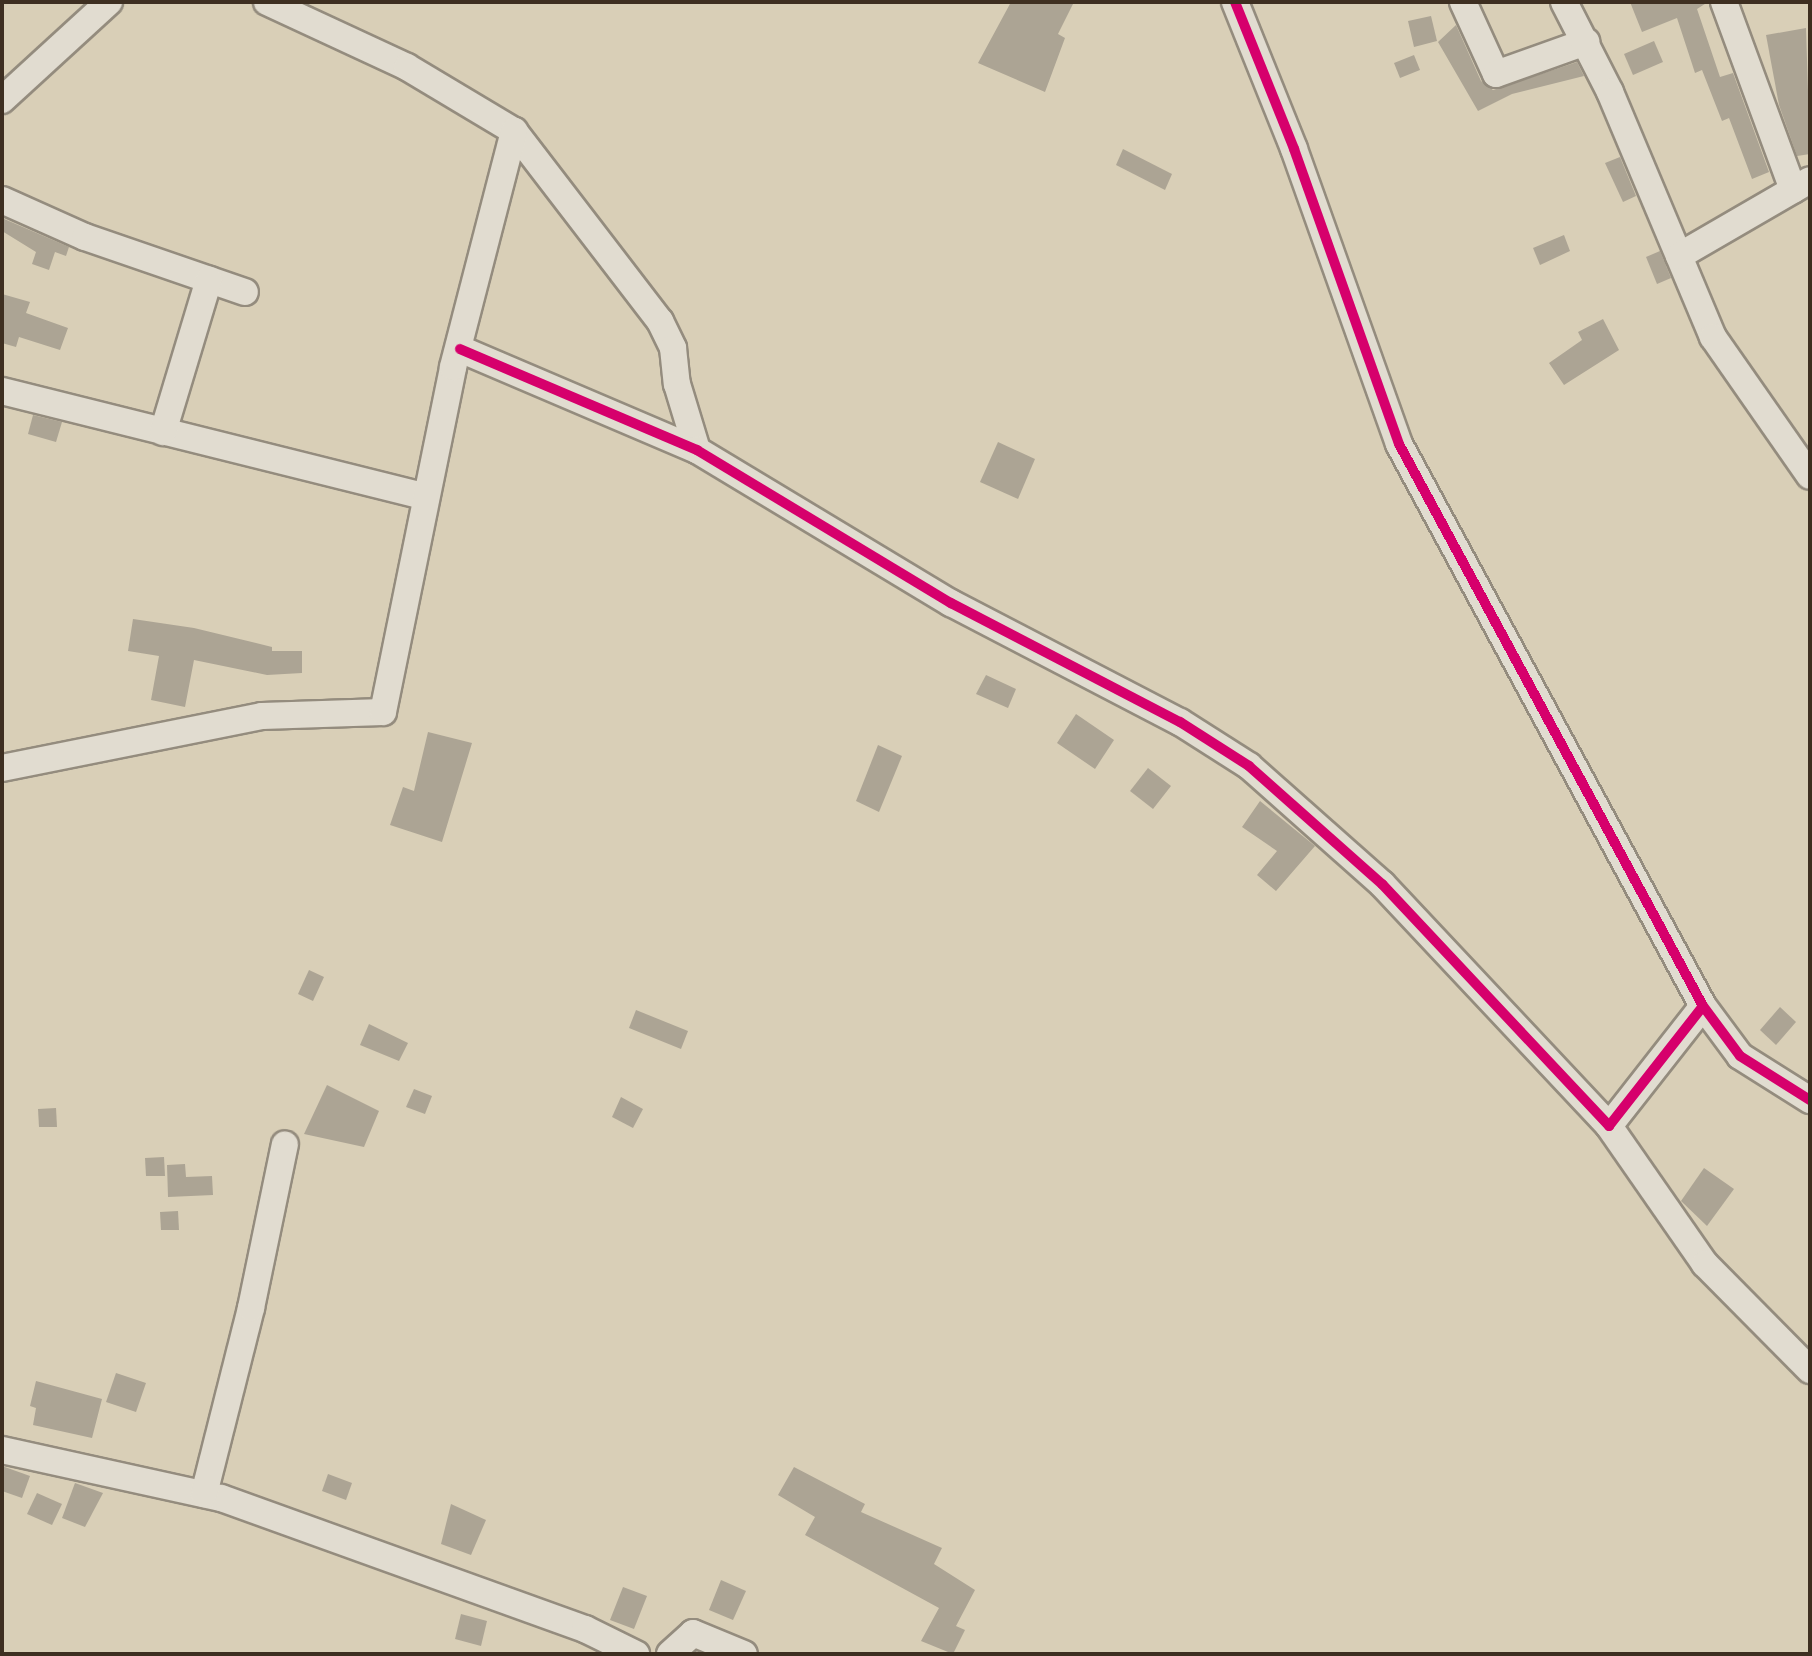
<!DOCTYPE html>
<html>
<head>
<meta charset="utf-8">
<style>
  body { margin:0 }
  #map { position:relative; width:1812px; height:1656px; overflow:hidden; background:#d9cfb7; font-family:"IM FELL Great Primer",serif }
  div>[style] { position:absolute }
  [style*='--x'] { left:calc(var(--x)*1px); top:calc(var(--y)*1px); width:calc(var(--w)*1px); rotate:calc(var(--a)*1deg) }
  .building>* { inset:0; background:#aca494 }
  .roads { filter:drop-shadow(2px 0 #948c7e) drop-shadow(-2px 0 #948c7e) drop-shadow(0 2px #948c7e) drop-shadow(0 -2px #948c7e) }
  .minor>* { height:26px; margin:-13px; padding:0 13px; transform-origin:13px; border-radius:13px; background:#e1dcd0 }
  .cycleway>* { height:10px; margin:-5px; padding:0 5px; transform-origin:5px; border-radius:5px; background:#d6006c }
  span { translate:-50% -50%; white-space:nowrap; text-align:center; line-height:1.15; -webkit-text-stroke:7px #efe4c7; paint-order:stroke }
  .frame { position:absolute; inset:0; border:4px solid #3e2f21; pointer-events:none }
</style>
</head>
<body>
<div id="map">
  <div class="building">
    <i style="clip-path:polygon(1011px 2px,1074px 2px,1058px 34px,1065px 38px,1045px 92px,978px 63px)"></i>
    <i style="clip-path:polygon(1630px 2px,1708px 2px,1697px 9px,1720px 77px,1733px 73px,1769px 172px,1752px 179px,1729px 118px,1722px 121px,1702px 70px,1695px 73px,1677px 18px,1642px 32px)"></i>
    <i style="clip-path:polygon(1431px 16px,1437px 41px,1414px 47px,1408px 21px)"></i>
    <i style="clip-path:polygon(1456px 25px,1481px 81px,1493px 90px,1577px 62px,1584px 76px,1512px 94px,1478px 111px,1438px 42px)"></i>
    <i style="clip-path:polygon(1806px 28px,1810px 154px,1797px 156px,1779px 105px,1766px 35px)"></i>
    <i style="clip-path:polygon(1654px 41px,1663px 62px,1633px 75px,1624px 54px)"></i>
    <i style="clip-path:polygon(1414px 55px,1420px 70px,1400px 78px,1394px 63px)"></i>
    <i style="clip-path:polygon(1123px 149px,1172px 174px,1165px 190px,1116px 165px)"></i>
    <i style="clip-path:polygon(1620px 157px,1636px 196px,1623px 202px,1605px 163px)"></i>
    <i style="clip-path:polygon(2px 218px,69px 247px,66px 256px,55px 252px,49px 270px,32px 264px,36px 252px,2px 231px)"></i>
    <i style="clip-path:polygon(1564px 235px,1570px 251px,1540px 265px,1533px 248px)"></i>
    <i style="clip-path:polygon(1660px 251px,1671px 278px,1657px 284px,1646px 257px)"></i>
    <i style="clip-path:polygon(2px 294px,30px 302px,26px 313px,68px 328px,60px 350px,19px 337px,16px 347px,2px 343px)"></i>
    <i style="clip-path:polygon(1603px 319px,1619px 350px,1564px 385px,1549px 363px,1582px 340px,1578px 332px)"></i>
    <i style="clip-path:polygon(33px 415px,62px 422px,56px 442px,28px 434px)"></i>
    <i style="clip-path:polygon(998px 442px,1035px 459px,1018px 499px,980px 482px)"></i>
    <i style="clip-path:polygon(133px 619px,194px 628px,272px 647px,272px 651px,302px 651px,302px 673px,267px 675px,194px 660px,185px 707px,151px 700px,159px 656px,128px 651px)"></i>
    <i style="clip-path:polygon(986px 675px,1016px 689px,1008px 708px,976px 694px)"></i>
    <i style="clip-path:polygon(1076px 714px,1114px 740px,1095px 769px,1057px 743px)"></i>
    <i style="clip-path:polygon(428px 732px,472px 743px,442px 842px,390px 825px,403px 787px,414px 791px)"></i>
    <i style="clip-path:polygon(878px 745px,902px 756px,879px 812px,856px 801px)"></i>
    <i style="clip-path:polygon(1148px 768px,1171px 786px,1153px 809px,1130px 791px)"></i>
    <i style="clip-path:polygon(1260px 801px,1315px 846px,1276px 891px,1257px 875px,1277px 851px,1242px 827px)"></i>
    <i style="clip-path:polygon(309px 970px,324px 977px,313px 1001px,298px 994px)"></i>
    <i style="clip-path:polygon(1780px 1007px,1796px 1022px,1776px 1045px,1760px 1030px)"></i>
    <i style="clip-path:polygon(636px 1010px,688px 1031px,681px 1049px,629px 1028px)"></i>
    <i style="clip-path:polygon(369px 1024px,408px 1043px,399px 1061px,360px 1045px)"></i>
    <i style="clip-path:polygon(327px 1085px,379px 1111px,364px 1147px,304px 1134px)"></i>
    <i style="clip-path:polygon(414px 1089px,432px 1096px,425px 1114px,406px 1107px)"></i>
    <i style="clip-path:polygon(621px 1097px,643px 1109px,633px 1128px,612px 1117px)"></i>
    <i style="clip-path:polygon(56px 1108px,57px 1127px,39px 1127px,38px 1109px)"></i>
    <i style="clip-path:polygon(164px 1157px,165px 1176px,146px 1176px,145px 1158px)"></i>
    <i style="clip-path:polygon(185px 1164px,186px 1177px,212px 1176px,213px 1195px,168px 1197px,167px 1165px)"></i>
    <i style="clip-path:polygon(1704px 1168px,1734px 1189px,1707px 1226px,1681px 1201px)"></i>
    <i style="clip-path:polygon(178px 1211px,179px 1230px,161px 1230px,160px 1212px)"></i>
    <i style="clip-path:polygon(116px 1373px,146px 1383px,136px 1412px,106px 1402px)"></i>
    <i style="clip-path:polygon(36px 1381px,102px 1399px,92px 1438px,33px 1425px,36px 1408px,30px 1406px)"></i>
    <i style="clip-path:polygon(2px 1466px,30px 1476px,22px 1498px,2px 1491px)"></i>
    <i style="clip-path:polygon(794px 1467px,865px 1504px,861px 1512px,942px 1548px,934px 1564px,975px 1590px,956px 1626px,965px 1630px,953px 1654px,921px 1641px,939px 1608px,805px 1535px,815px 1517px,778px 1495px)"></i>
    <i style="clip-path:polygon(328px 1474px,352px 1483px,346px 1500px,322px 1491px)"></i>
    <i style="clip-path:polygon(75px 1483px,103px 1493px,85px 1527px,62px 1518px)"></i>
    <i style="clip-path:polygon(37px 1493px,62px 1504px,52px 1525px,27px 1514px)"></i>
    <i style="clip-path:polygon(451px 1504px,486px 1520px,471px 1555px,441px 1544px)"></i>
    <i style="clip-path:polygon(721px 1580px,746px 1591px,733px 1620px,709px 1610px)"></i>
    <i style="clip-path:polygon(623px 1587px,647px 1596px,634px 1629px,610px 1620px)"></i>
    <i style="clip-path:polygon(461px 1614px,487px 1621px,481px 1646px,455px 1639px)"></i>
  </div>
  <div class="roads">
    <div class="minor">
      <i style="--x:267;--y:2;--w:154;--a:24.9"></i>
      <i style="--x:407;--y:67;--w:125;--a:30.9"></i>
      <i style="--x:514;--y:131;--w:240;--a:52.5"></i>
      <i style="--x:660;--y:321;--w:30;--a:64"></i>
      <i style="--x:673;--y:348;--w:36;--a:84"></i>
      <i style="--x:677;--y:384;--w:69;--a:73.1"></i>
      <i style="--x:1235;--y:2;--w:158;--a:68.1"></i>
      <i style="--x:1294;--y:149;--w:313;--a:70.4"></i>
      <i style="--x:1399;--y:444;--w:639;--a:61.59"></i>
      <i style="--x:1703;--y:1006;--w:62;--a:53.5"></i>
      <i style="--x:1740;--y:1056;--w:83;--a:32.2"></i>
      <i style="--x:1463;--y:2;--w:79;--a:65.4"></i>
      <i style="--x:1496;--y:74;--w:96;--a:-19.6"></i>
      <i style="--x:1564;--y:2;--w:101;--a:62.9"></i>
      <i style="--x:1610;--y:92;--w:266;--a:67.2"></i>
      <i style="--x:1713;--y:337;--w:169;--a:55.1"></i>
      <i style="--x:1724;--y:2;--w:200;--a:69.8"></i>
      <i style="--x:2;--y:100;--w:145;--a:-42.5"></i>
      <i style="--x:2;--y:200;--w:91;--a:24"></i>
      <i style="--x:85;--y:237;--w:169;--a:19"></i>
      <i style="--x:1679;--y:256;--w:151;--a:-30.1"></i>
      <i style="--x:460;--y:349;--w:258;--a:23.1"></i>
      <i style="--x:697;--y:450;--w:297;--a:31.1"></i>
      <i style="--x:951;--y:603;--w:258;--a:27.5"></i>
      <i style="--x:1180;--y:722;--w:82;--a:32.5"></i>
      <i style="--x:1249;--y:766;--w:178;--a:41.6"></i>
      <i style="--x:1382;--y:884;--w:332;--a:46.8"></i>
      <i style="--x:1609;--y:1126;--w:152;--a:-51.9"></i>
      <i style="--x:2;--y:391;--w:435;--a:14"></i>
      <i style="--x:163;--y:432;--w:159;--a:-73.2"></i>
      <i style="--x:2;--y:768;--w:265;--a:-11.3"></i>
      <i style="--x:262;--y:716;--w:121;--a:-1.9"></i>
      <i style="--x:383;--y:712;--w:352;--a:-78.5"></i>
      <i style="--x:453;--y:367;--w:244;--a:-75.5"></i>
      <i style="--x:1609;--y:1126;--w:168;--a:55.2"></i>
      <i style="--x:1705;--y:1264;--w:149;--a:45.3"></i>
      <i style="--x:2;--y:1450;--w:224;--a:12.4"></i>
      <i style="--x:221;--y:1498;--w:387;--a:19.8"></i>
      <i style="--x:585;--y:1629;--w:57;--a:26.1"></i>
      <i style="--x:204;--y:1494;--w:192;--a:-75.8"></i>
      <i style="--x:251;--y:1308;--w:167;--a:-78.3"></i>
      <i style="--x:670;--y:1654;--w:31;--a:-42"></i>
      <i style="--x:693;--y:1633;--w:55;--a:22.4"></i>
    </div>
  </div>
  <div class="cycleway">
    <i style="--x:1235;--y:2;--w:158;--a:68.1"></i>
    <i style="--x:1294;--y:149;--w:313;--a:70.4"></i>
    <i style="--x:1399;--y:444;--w:639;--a:61.59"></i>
    <i style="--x:1703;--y:1006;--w:62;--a:53.5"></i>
    <i style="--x:1740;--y:1056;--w:83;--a:32.2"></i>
    <i style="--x:460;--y:349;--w:258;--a:23.1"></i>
    <i style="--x:697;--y:450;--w:297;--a:31.1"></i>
    <i style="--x:951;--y:603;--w:258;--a:27.5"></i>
    <i style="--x:1180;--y:722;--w:82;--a:32.5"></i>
    <i style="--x:1249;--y:766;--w:178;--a:41.6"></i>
    <i style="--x:1382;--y:884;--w:332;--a:46.8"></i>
    <i style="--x:1609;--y:1126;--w:152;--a:-51.9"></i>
  </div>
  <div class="frame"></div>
</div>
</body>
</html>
